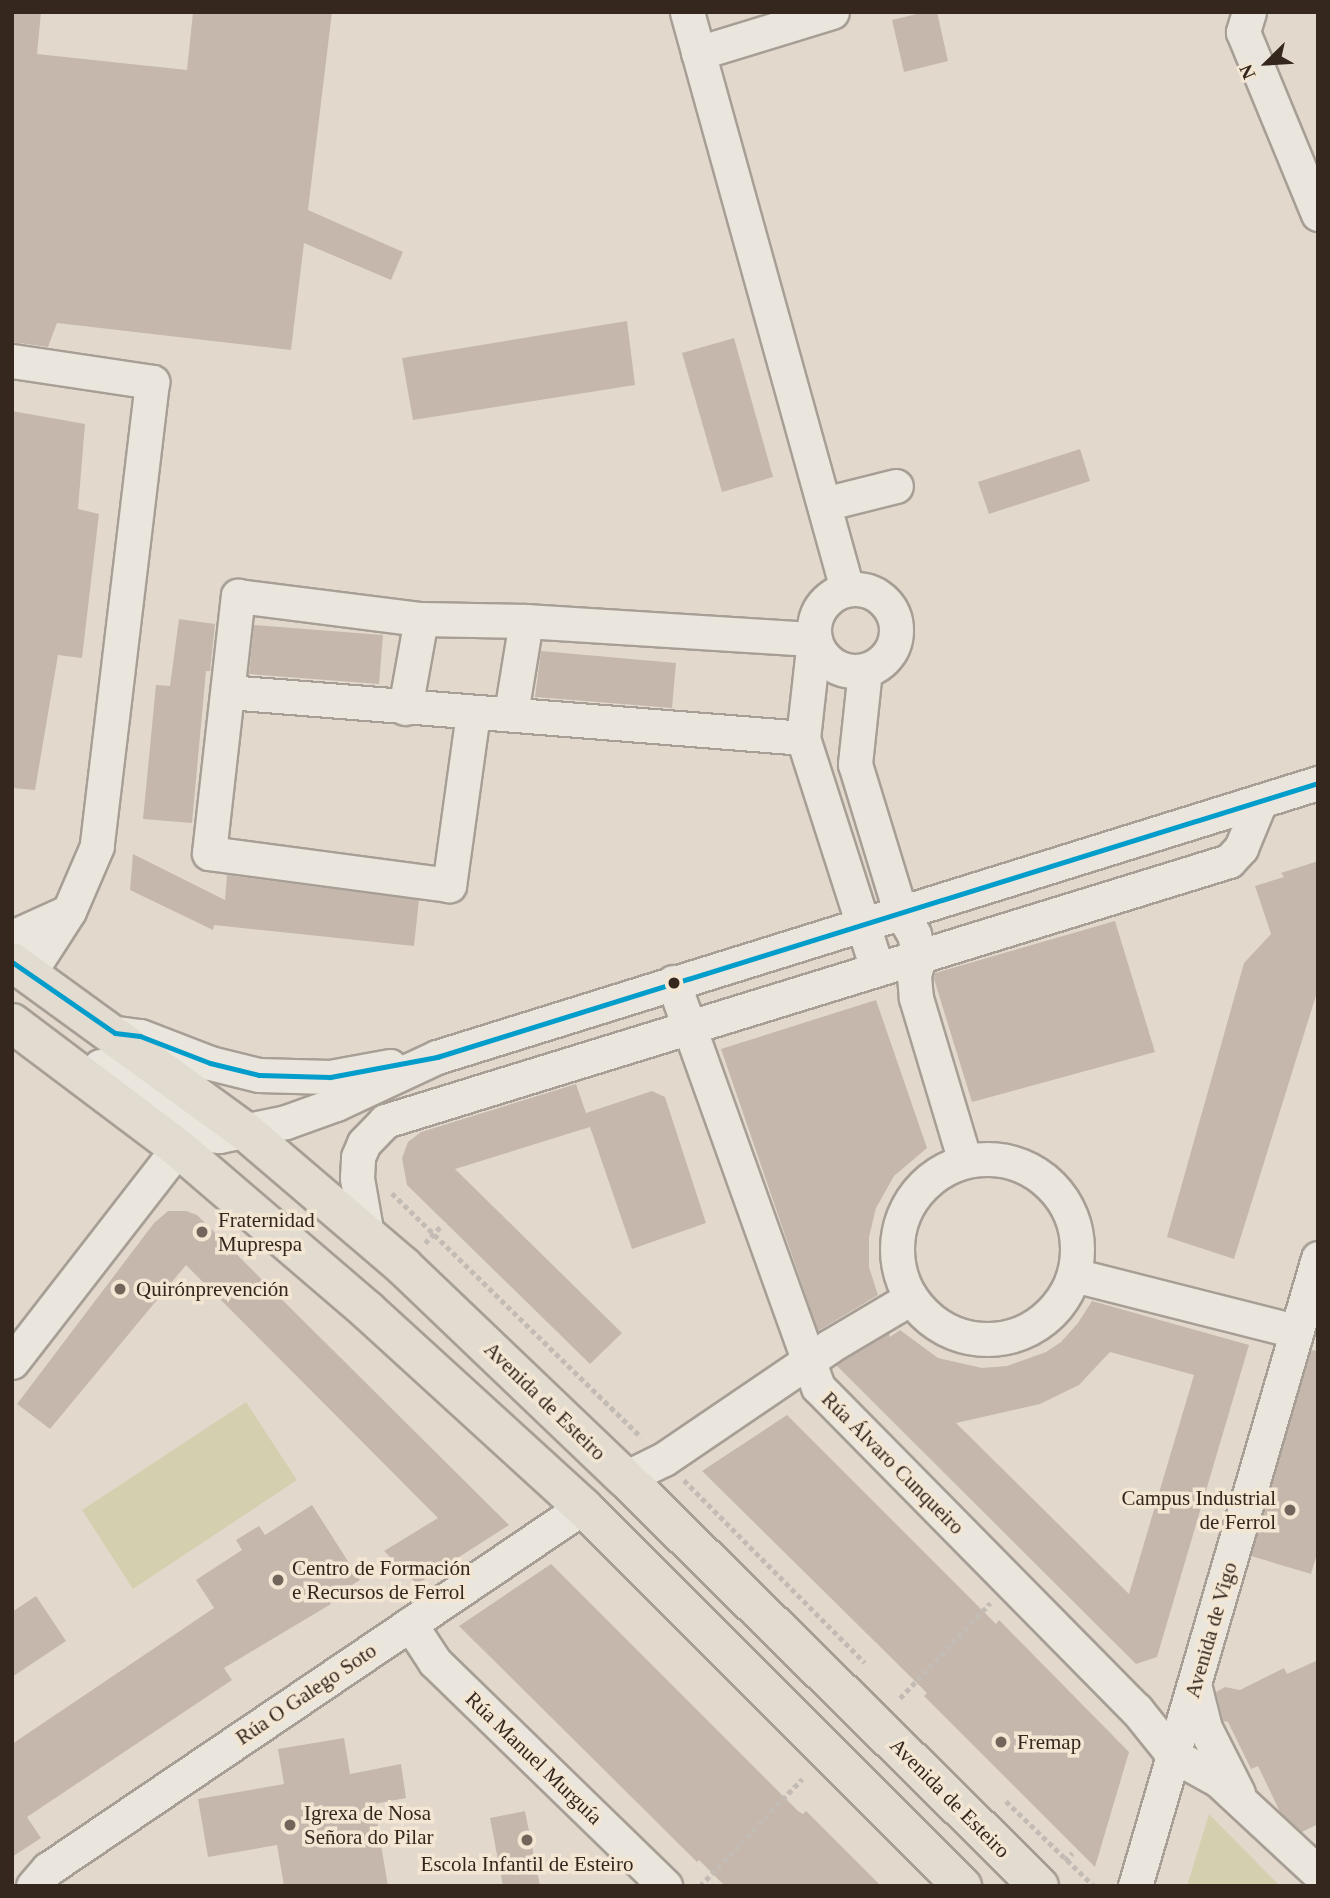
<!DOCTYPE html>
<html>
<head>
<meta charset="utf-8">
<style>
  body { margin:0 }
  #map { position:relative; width:1330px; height:1898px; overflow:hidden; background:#e2d9cc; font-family:Georgia,serif }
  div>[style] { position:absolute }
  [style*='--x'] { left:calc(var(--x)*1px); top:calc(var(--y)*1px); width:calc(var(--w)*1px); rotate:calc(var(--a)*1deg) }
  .green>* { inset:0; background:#d4d0af }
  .building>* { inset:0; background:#c6b7ad }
  .path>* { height:4.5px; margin-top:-2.25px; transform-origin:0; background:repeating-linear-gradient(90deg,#c3bcb5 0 5px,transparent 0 8.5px) }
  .roads { filter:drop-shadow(2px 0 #a79f96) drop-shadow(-2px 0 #a79f96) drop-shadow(0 2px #a79f96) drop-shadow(0 -2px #a79f96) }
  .minor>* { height:33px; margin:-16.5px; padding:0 16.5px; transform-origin:16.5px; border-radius:16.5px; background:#eae6de }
  .minor>.ring { margin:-16.5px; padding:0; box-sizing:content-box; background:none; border:33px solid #eae6de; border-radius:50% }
  .major>* { height:38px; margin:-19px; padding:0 19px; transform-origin:19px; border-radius:19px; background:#e2dbcf }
  .bus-1>* { height:5px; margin:-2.5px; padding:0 2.5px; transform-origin:2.5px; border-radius:2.5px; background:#039dcb }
  .dots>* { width:19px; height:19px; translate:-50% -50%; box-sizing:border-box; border:4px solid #f3e6d3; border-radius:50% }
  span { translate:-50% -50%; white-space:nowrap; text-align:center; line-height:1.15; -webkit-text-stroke:7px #f3e6d3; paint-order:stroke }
  .poi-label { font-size:21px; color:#35271e }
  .left { translate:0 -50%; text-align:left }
  .right { translate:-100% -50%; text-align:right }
  .street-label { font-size:21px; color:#35271e }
  .frame { position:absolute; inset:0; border:14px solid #35271e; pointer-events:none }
  .north { position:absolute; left:1232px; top:28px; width:70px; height:70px; -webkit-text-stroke:5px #f3e6d3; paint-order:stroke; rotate:246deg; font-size:19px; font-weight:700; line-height:28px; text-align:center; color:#35271e }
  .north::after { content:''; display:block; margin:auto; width:24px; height:32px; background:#35271e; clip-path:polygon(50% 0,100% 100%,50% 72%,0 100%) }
</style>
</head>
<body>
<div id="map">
  <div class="green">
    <i style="clip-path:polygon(246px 1402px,297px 1480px,133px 1589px,82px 1510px)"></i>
    <i style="clip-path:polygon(1209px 1814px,1280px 1886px,1187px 1886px)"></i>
  </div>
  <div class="building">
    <i style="clip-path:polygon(12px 12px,41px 12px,37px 54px,187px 70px,193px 12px,332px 12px,308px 210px,403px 252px,391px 280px,304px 243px,291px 350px,57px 323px,48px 347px,12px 342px)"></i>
    <i style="clip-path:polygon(925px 12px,937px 12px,948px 61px,904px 72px,892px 20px)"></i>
    <i style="clip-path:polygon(627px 321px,635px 385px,413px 420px,402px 358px)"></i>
    <i style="clip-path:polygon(734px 338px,773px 477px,722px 492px,682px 353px)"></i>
    <i style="clip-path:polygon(12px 411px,85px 424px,78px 509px,99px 514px,82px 658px,58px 655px,35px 790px,12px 788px)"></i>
    <i style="clip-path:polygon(1080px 449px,1090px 481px,989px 514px,978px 482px)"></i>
    <i style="clip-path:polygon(179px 619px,215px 624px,210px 671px,206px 671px,192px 823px,143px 819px,156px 685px,170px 686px)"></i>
    <i style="clip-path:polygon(254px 625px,383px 635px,379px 684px,249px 674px)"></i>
    <i style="clip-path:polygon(541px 651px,676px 663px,672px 708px,535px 697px)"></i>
    <i style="clip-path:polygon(133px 854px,225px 900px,227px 875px,419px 900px,414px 946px,214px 925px,213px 930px,130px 890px)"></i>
    <i style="clip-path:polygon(1318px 861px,1318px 989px,1234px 1259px,1167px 1237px,1244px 963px,1271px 934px,1255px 886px,1284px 877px,1281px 873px)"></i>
    <i style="clip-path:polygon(1115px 921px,1155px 1052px,972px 1102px,934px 979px,935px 973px)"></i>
    <i style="clip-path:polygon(876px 1000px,927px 1148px,894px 1176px,876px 1208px,869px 1237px,869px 1267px,878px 1295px,818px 1331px,721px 1049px)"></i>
    <i style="clip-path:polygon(576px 1084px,586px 1113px,652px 1091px,665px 1097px,706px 1223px,632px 1249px,590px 1127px,455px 1169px,622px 1333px,590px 1364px,407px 1185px,402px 1158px,408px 1142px,421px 1132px)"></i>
    <i style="clip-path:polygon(168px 1211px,186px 1211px,197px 1215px,509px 1525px,417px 1584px,384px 1551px,438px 1518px,186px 1265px,50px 1429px,17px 1404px,154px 1223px)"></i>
    <i style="clip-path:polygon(evenodd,1092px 1301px,1249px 1345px,1157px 1657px,1136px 1664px,836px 1365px,889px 1333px,890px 1337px,900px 1330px,938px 1358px,982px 1368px,1007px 1366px,1046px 1352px,1061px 1342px,1078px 1323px,1092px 1301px,1110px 1352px,1194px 1375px,1129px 1594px,956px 1423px,1040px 1404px,1079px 1385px,1110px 1352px)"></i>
    <i style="clip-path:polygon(1311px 1350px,1318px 1351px,1318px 1550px,1311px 1574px,1251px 1556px)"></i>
    <i style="clip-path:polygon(787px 1415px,996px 1624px,999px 1620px,1129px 1752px,1095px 1867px,924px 1696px,927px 1693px,702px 1471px)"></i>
    <i style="clip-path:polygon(312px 1505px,360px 1580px,328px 1600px,331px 1604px,224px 1668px,232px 1680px,27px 1817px,41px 1838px,12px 1857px,12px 1744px,214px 1608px,196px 1580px,242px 1550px,236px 1540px,259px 1526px,265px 1535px)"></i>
    <i style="clip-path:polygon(551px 1564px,798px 1811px,803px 1814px,806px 1811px,881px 1886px,725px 1886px,699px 1860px,697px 1862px,459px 1626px)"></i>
    <i style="clip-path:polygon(36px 1596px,66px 1641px,12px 1677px,12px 1612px)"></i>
    <i style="clip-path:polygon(1318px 1660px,1318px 1824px,1302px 1832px,1280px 1812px,1258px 1766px,1251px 1769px,1228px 1722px,1223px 1721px,1216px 1692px,1225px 1687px,1240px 1690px,1284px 1668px,1287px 1674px)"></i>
    <i style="clip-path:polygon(344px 1738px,350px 1774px,401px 1764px,406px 1798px,374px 1804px,388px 1886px,284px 1886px,277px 1845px,208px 1857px,198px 1799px,284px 1784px,278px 1749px)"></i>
    <i style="clip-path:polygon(525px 1811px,540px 1886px,503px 1886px,490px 1818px)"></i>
  </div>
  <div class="path">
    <i style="--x:392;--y:1193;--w:349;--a:44.4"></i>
    <i style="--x:425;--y:1243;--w:23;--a:-47"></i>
    <i style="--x:684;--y:1480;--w:257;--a:45.3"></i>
    <i style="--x:900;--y:1698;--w:131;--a:-46.5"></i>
    <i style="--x:1006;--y:1801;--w:122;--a:44"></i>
    <i style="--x:1065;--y:1861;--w:11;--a:-49"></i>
    <i style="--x:700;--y:1886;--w:148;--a:-46.4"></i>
  </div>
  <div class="roads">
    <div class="minor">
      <i style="--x:687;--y:12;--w:599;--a:74.5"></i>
      <i style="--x:1249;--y:12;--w:21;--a:107"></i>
      <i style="--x:1243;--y:32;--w:197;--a:67.6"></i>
      <i style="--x:698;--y:53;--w:140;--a:-17"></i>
      <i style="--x:12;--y:361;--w:142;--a:8.5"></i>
      <i style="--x:152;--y:382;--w:467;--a:96.8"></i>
      <i style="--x:97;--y:846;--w:71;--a:113.3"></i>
      <i style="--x:69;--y:911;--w:74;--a:122.8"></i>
      <i style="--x:824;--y:504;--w:74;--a:-14"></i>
      <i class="ring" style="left:814px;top:589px;width:49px;height:49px"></i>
      <i style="--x:865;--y:670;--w:95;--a:96.1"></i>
      <i style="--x:855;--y:764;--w:154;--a:73"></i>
      <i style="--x:900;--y:911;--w:27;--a:59"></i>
      <i style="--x:914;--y:934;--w:24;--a:78"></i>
      <i style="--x:919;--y:957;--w:20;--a:105"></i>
      <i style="--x:914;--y:976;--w:22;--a:85"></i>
      <i style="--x:916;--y:998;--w:170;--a:73.3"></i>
      <i style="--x:228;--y:692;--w:577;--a:4.57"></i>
      <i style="--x:405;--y:708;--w:90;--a:-79.8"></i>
      <i style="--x:473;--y:713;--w:174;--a:97.9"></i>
      <i style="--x:449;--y:885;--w:242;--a:-172.4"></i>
      <i style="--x:209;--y:853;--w:259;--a:-83.6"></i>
      <i style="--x:238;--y:596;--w:184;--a:7.2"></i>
      <i style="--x:421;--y:619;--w:105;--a:1.1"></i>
      <i style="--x:526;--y:621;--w:289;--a:3.6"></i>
      <i style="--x:814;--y:639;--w:100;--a:96.3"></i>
      <i style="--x:803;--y:738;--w:243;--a:72.2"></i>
      <i style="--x:511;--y:713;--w:93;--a:-80.7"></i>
      <i style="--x:12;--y:937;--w:60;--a:-24.4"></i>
      <i style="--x:673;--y:982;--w:430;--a:70.3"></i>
      <i style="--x:818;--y:1387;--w:453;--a:45.4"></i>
      <i style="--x:1136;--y:1709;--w:59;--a:51.2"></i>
      <i style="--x:1173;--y:1755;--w:51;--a:29.1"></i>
      <i style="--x:1218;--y:1780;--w:137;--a:42.9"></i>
      <i style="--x:115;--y:1033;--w:25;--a:7"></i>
      <i style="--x:140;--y:1036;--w:75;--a:21.1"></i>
      <i style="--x:210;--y:1063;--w:50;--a:13.8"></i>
      <i style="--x:259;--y:1075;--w:71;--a:1.6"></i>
      <i style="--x:330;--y:1077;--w:61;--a:-10.4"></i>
      <i style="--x:100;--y:1066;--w:123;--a:34.1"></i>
      <i style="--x:202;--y:1135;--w:17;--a:3"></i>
      <i style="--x:219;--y:1136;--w:68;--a:-11.8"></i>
      <i style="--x:286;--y:1122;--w:53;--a:-19.8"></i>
      <i style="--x:336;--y:1104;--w:111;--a:-25"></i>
      <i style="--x:437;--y:1057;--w:923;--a:-17.28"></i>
      <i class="ring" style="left:897px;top:1159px;width:147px;height:147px"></i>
      <i style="--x:367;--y:1235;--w:58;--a:-100"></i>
      <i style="--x:357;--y:1178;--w:21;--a:-87"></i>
      <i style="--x:358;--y:1157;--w:15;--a:-67"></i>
      <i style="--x:364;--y:1143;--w:30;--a:-46"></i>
      <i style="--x:385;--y:1121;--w:883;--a:-17.12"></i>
      <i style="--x:1229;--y:861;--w:18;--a:-47"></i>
      <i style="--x:1241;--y:848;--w:50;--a:-67.6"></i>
      <i style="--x:1074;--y:1275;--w:229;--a:14.2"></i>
      <i style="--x:12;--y:1362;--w:271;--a:-52.2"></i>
      <i style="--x:625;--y:1478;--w:43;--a:-26"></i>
      <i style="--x:664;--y:1459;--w:201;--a:-34.2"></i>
      <i style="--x:830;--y:1346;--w:94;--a:-30.7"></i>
      <i style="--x:410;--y:1624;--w:45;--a:56.7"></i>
      <i style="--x:435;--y:1662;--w:321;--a:44.2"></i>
      <i style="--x:1195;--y:1688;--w:41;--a:76"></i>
      <i style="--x:1205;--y:1728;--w:73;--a:63.1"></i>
      <i style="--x:33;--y:1886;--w:23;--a:-49"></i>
      <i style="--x:48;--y:1869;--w:646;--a:-34.08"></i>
      <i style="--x:1135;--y:1886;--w:654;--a:-73.75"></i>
    </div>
    <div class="major">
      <i style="--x:12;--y:962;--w:288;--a:36"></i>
      <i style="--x:245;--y:1131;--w:208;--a:40.5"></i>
      <i style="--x:403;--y:1266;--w:307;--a:43.7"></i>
      <i style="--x:625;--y:1478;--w:581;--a:44.58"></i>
      <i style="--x:12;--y:1023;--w:208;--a:37"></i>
      <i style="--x:178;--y:1148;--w:249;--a:40.6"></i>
      <i style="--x:367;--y:1310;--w:292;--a:42.4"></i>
      <i style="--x:583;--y:1507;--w:536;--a:45"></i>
    </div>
  </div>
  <div class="bus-1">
    <i style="--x:12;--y:962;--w:125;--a:34.6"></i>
    <i style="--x:115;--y:1033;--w:25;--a:7"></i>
    <i style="--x:140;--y:1036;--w:75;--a:21.1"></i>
    <i style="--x:210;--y:1063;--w:50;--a:13.8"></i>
    <i style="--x:259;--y:1075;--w:71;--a:1.6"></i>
    <i style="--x:330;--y:1077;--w:109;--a:-10.6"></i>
    <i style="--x:437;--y:1057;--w:923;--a:-17.28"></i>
  </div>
  <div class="dots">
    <i style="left:674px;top:983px;background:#35271e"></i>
    <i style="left:202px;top:1232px;background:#72655b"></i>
    <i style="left:120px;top:1289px;background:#72655b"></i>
    <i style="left:1290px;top:1510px;background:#72655b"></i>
    <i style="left:278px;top:1580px;background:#72655b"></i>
    <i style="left:1001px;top:1742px;background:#72655b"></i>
    <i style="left:290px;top:1825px;background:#72655b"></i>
    <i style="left:527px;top:1840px;background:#72655b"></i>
  </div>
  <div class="poi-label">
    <span class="left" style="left:218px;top:1232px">Fraternidad<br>Muprespa</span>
    <span class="left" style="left:136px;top:1289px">Quirónprevención</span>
    <span class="right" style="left:1276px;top:1510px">Campus Industrial<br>de Ferrol</span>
    <span class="left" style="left:292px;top:1580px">Centro de Formación<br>e Recursos de Ferrol</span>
    <span class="left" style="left:1017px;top:1742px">Fremap</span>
    <span class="left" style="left:304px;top:1825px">Igrexa de Nosa<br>Señora do Pilar</span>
    <span style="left:527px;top:1864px">Escola Infantil de Esteiro</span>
  </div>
  <div class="street-label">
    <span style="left:545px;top:1401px;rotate:44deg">Avenida de Esteiro</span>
    <span style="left:893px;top:1463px;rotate:45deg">Rúa Álvaro Cunqueiro</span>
    <span style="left:1211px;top:1630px;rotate:-74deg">Avenida de Vigo</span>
    <span style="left:306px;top:1694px;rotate:-34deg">Rúa O Galego Soto</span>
    <span style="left:534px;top:1758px;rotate:44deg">Rúa Manuel Murguía</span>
    <span style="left:950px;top:1798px;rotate:45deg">Avenida de Esteiro</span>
  </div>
  <div class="frame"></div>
  <div class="north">N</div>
</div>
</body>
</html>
